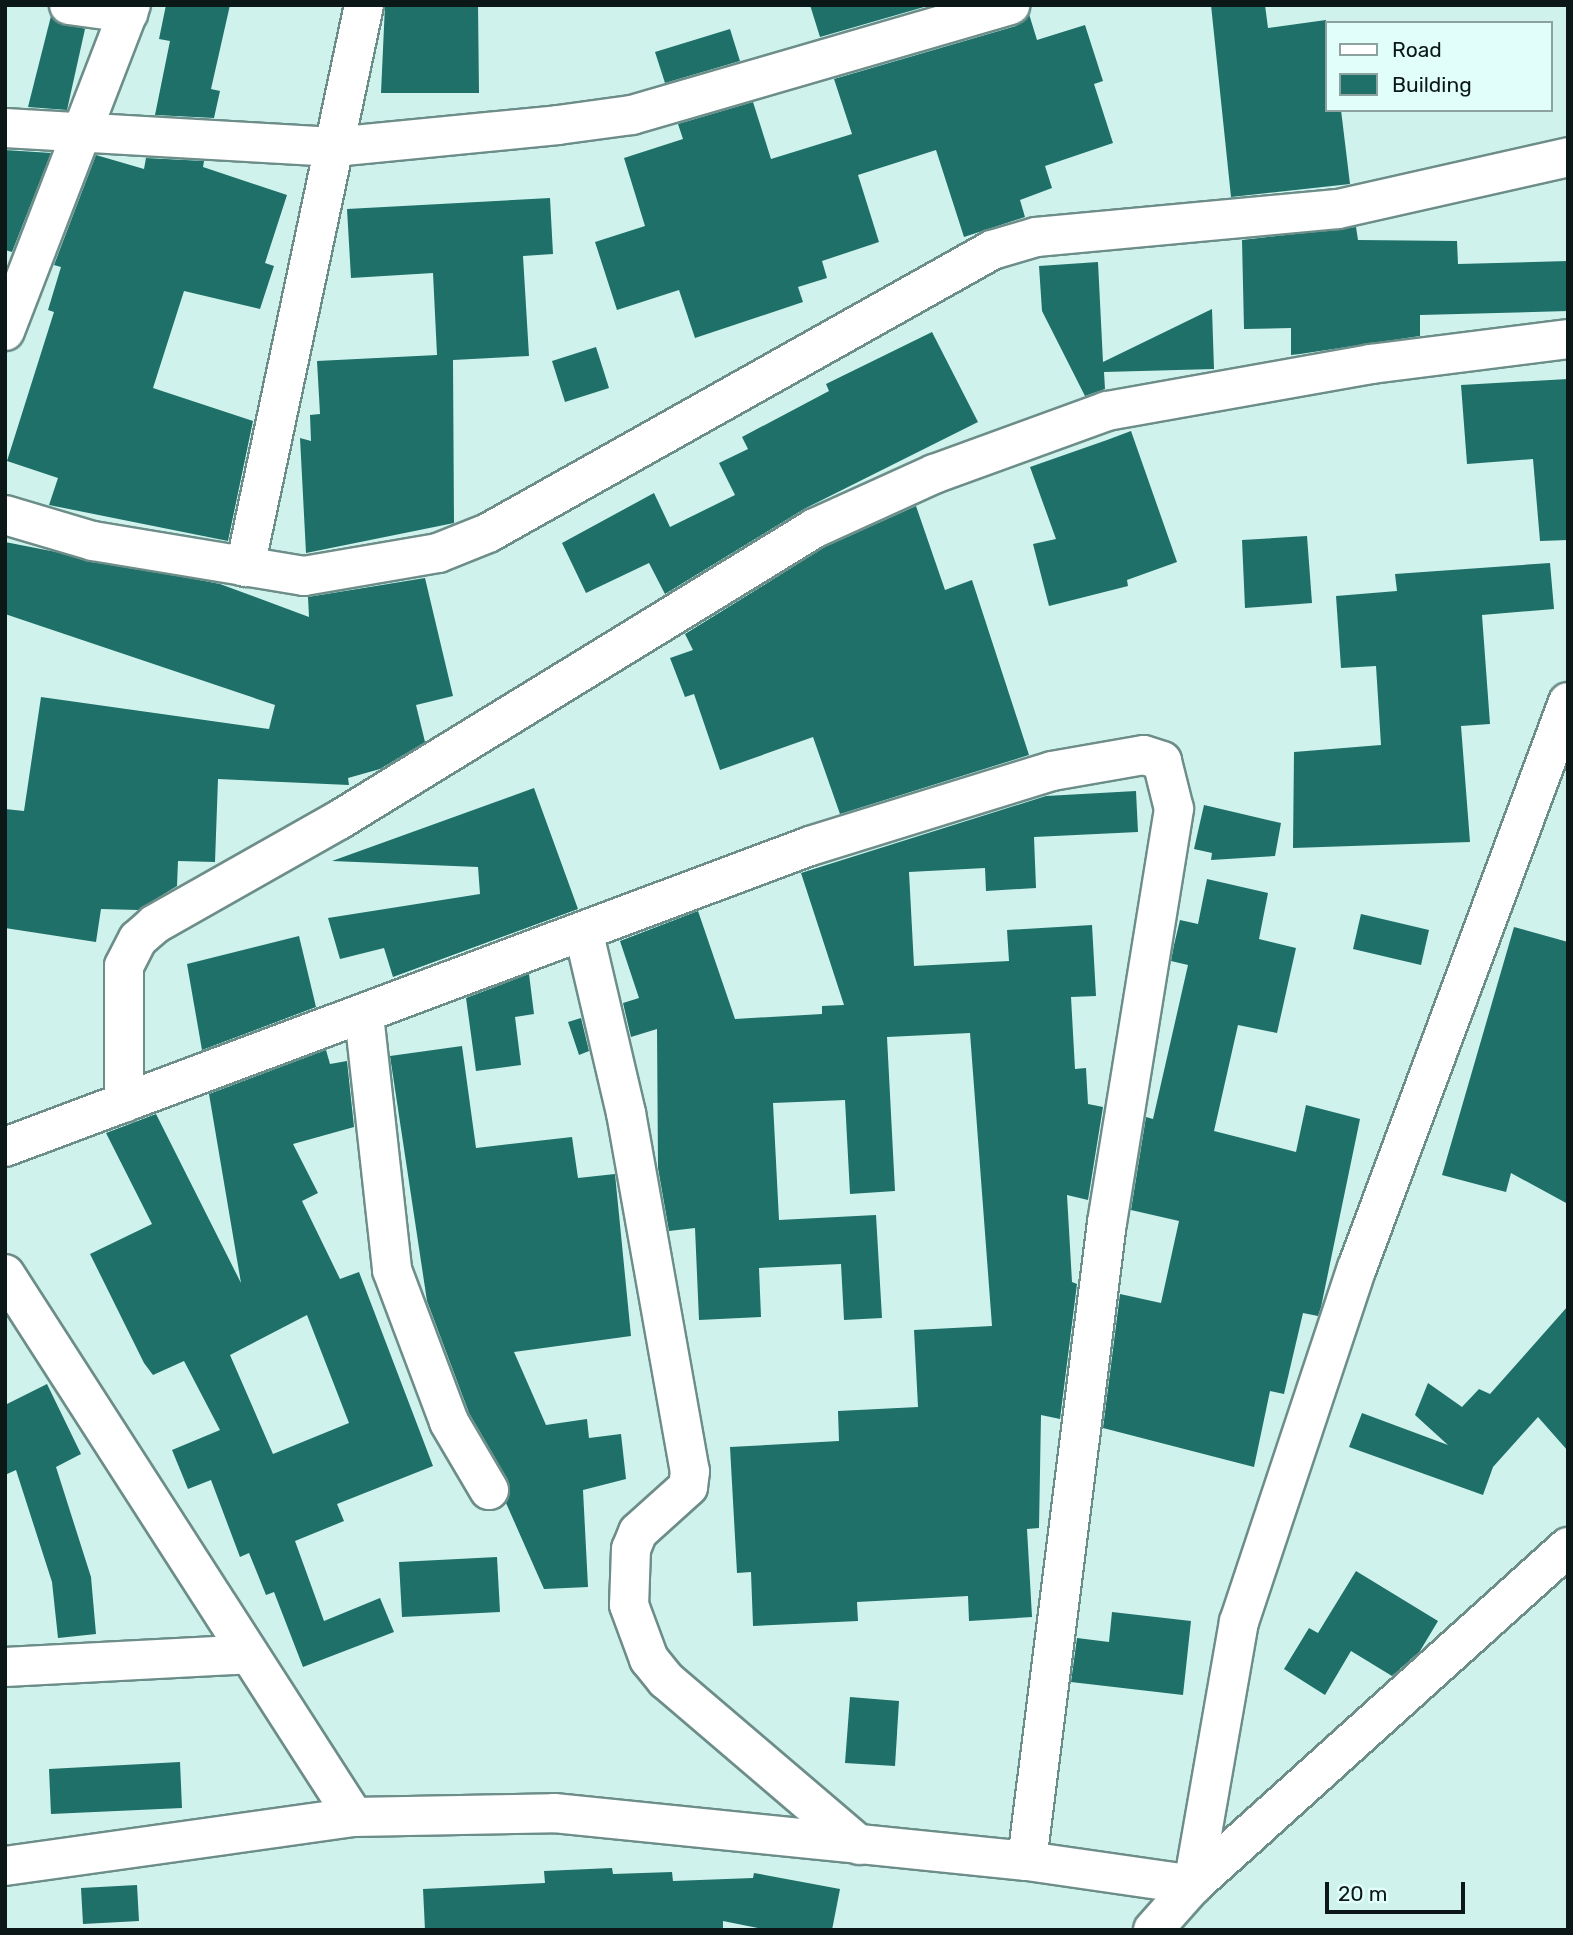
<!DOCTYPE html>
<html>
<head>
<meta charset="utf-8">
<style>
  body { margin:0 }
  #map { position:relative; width:1573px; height:1935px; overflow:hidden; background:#cff2ed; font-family:Rubik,sans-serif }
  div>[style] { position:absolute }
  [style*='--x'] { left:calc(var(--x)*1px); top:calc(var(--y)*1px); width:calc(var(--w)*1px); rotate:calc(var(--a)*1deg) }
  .building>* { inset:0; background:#1f7069 }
  .roads { filter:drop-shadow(2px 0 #6d8d89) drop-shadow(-2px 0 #6d8d89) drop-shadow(0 2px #6d8d89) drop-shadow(0 -2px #6d8d89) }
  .minor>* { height:38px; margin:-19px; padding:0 19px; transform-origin:19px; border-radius:19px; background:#fff }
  span { translate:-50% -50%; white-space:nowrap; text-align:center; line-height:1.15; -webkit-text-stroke:7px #e1fefa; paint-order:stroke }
  .frame { position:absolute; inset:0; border:7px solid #0c1817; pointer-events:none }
  .legend { position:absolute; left:1325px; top:21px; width:228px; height:91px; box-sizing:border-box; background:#e1fefa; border:2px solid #8ca29f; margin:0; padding:9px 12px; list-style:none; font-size:21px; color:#0c1817 }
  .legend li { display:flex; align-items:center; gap:14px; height:35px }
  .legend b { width:35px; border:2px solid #8ca29f }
  .scale { position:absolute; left:1325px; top:1882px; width:140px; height:32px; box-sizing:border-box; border:4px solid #0c1817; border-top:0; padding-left:9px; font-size:21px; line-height:24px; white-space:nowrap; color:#0c1817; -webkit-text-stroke:5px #e1fefa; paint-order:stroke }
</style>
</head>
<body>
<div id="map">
  <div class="building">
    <i style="clip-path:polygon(166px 5px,230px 5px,211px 89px,220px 91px,214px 118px,155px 115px,170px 41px,159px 39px)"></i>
    <i style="clip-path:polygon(385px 5px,478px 5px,479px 93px,381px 93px)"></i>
    <i style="clip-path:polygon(810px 5px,931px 5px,820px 37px)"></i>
    <i style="clip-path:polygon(1211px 5px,1265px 5px,1268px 28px,1326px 20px,1326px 110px,1341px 110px,1350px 184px,1231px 197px)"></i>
    <i style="clip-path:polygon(1029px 14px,1037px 40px,1085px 25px,1103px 81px,1094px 84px,1113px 143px,1045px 166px,1052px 188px,1020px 200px,1025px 217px,964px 237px,936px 150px,858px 175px,879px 242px,822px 261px,827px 278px,798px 287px,803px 302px,695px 338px,679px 290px,617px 310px,595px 242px,645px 226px,624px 158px,683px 139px,678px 124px,753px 102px,771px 159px,852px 134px,834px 79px,1016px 26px)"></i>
    <i style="clip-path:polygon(51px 16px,85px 29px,67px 110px,28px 107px)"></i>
    <i style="clip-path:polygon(730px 29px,740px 61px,665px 83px,655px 52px)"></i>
    <i style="clip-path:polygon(5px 150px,51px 153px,12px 252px,5px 250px)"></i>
    <i style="clip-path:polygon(96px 155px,144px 169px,146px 158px,204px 161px,203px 167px,287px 195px,265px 263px,274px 266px,260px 309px,184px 291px,153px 388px,253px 421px,228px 541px,49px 505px,58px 478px,7px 461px,54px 312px,48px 310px,61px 267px,54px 265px)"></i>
    <i style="clip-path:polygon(550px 198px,553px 254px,523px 256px,529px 356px,453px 360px,454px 523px,306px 553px,300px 438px,311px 441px,310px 415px,320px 414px,317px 361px,437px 355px,433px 273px,351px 278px,347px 209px)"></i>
    <i style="clip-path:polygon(1356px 227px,1358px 240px,1457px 241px,1458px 264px,1568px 261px,1568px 311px,1420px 315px,1420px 336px,1300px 354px,1291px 355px,1291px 328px,1244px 329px,1242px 240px)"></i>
    <i style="clip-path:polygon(1098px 262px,1103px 362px,1212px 309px,1214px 369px,1104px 372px,1105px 389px,1085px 396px,1042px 311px,1039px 266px)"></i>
    <i style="clip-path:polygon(932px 332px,978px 422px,804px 509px,665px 594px,649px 563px,586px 593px,562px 543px,654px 493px,670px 527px,735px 495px,719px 463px,748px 449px,742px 437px,829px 391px,826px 384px)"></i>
    <i style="clip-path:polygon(596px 347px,609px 388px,565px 402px,552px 361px)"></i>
    <i style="clip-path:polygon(1568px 379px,1568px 540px,1540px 541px,1533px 459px,1467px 464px,1461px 385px)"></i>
    <i style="clip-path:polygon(1131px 431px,1177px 562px,1127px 580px,1128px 586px,1049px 606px,1033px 544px,1056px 539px,1030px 467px,1107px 440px,1107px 434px,1107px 440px)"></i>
    <i style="clip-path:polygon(916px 506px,945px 590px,972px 580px,1029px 755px,840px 814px,813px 737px,720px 770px,694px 694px,685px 697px,670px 658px,693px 650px,685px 634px,825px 547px)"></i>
    <i style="clip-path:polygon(1307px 536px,1312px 603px,1245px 608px,1242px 540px)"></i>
    <i style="clip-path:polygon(5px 542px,220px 584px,309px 617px,308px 597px,425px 578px,453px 696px,416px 705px,425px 742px,380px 769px,348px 778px,349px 785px,218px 779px,215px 862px,178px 861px,177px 886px,138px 910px,101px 909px,96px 942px,5px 928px,5px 809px,24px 811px,41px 697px,269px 729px,275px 705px,5px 614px)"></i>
    <i style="clip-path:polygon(1550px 563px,1554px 609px,1482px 615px,1490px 724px,1461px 726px,1470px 842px,1293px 848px,1294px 752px,1381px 745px,1376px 666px,1341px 668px,1336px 596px,1397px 591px,1395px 574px)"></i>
    <i style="clip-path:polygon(534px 788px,578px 909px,393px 977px,384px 948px,340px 959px,328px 918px,480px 894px,478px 867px,332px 861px)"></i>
    <i style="clip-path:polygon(1136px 791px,1138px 832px,1034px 837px,1036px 888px,986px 891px,985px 868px,909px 872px,914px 966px,1009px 961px,1007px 930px,1092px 925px,1096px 996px,1071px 997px,1075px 1069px,1086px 1068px,1088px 1104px,1103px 1107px,1088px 1200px,1067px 1195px,1072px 1282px,1077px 1284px,1060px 1419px,1041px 1415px,1039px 1528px,1027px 1529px,1032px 1617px,969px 1621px,968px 1596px,857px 1602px,858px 1621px,753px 1626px,751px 1572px,737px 1573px,730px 1447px,839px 1441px,838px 1411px,918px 1407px,914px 1330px,992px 1326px,970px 1033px,887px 1037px,895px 1191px,850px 1194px,845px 1100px,773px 1103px,779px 1220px,876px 1215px,882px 1318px,844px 1320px,841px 1264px,759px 1268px,761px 1317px,699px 1320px,695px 1228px,669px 1231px,658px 1168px,657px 1029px,631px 1037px,623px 1003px,639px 998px,620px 941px,698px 911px,735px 1019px,822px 1014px,822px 1006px,844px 1005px,801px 873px,1046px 796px)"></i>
    <i style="clip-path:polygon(1204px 805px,1281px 823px,1275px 856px,1211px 860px,1212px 853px,1194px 849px)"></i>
    <i style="clip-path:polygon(1207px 879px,1268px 893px,1259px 939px,1296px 948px,1277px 1033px,1238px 1025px,1214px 1131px,1296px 1152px,1306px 1105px,1360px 1119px,1321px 1307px,1318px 1316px,1303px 1313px,1284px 1394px,1270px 1391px,1254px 1467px,1103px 1428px,1120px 1294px,1161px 1303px,1179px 1221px,1131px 1210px,1146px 1117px,1153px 1119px,1188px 965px,1171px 961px,1174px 945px,1180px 920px,1198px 924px)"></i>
    <i style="clip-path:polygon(1361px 914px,1429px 930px,1421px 965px,1353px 949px)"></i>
    <i style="clip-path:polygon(1514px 927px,1568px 942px,1568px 1204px,1511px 1173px,1506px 1192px,1442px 1175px)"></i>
    <i style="clip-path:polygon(299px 936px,316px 1007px,202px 1050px,187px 964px)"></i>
    <i style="clip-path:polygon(529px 974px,534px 1014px,515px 1017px,521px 1065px,476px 1071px,466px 998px)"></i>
    <i style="clip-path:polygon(581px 1018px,589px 1051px,579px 1055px,568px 1022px)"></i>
    <i style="clip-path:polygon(462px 1046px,476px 1148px,572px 1137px,578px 1178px,615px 1174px,631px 1336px,514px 1352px,546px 1425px,587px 1419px,589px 1438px,621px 1434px,626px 1479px,583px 1490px,588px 1587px,544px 1589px,506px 1503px,508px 1480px,469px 1413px,427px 1301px,390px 1056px)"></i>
    <i style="clip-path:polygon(evenodd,326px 1050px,330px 1064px,347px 1061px,354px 1127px,293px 1144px,318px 1193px,302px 1201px,340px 1279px,359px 1272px,433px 1466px,337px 1504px,344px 1521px,295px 1541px,324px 1621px,380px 1598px,394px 1632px,303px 1667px,274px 1592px,266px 1595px,249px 1553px,240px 1557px,211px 1480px,188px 1489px,172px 1450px,220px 1430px,184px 1361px,153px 1375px,144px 1363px,90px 1254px,152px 1224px,106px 1133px,156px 1114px,241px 1283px,209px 1094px,326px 1050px,307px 1315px,349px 1423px,273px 1454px,230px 1355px,307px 1315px)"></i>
    <i style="clip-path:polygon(1568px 1306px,1568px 1451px,1538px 1417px,1493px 1467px,1483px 1495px,1349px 1447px,1362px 1413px,1448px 1445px,1415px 1415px,1428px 1383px,1462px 1407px,1479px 1389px,1490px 1394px)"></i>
    <i style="clip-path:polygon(47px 1384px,81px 1454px,56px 1467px,91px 1577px,96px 1634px,58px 1638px,52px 1582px,16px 1470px,5px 1475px,5px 1405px)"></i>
    <i style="clip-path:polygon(497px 1557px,500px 1612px,402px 1617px,399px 1562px)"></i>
    <i style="clip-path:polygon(1356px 1571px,1438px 1621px,1420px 1651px,1392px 1676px,1351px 1651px,1325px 1695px,1284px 1669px,1309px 1628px,1318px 1633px)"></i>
    <i style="clip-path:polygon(1112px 1612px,1191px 1621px,1183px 1695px,1071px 1682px,1077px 1638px,1109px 1642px)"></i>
    <i style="clip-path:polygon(850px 1697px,899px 1701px,895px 1766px,845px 1763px)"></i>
    <i style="clip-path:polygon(180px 1762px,182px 1808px,51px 1814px,49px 1769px)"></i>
    <i style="clip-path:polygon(612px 1868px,613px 1874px,672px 1872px,673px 1881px,753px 1878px,754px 1873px,840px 1889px,832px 1930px,768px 1930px,723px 1921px,723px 1930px,425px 1930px,423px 1889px,545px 1883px,544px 1871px)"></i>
    <i style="clip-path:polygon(137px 1885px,139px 1921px,83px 1924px,81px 1888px)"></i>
  </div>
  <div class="roads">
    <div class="minor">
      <i style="--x:69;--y:5;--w:60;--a:7.7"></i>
      <i style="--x:5;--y:128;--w:330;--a:3.3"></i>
      <i style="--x:334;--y:147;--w:225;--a:-5.6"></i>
      <i style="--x:558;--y:125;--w:75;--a:-7.7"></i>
      <i style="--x:632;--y:115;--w:394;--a:-16.2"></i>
      <i style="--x:5;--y:331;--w:350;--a:-68.9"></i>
      <i style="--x:5;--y:515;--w:92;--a:16.5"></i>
      <i style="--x:93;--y:541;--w:214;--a:9.4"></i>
      <i style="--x:304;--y:576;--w:136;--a:-9.7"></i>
      <i style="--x:438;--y:553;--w:54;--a:-21.8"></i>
      <i style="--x:488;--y:533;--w:578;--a:-29.31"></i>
      <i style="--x:992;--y:250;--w:46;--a:-16.5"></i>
      <i style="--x:1036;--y:237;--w:303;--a:-5.3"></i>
      <i style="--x:1338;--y:209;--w:236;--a:-12.7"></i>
      <i style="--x:245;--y:567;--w:574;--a:-78.04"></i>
      <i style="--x:584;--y:934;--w:184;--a:76.8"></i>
      <i style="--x:626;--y:1113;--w:364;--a:79.9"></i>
      <i style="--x:690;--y:1471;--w:16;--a:97"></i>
      <i style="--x:688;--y:1487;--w:67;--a:138"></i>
      <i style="--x:638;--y:1532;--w:18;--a:112"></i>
      <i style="--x:631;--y:1549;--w:56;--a:92"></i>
      <i style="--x:629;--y:1605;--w:58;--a:69.7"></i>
      <i style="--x:649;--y:1659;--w:27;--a:51"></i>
      <i style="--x:666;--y:1680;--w:254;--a:40.5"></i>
      <i style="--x:364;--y:1015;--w:257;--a:83.7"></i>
      <i style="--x:392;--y:1270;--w:162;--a:69.4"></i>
      <i style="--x:449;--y:1422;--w:79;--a:59.5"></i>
      <i style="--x:124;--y:1103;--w:137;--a:-90"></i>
      <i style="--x:124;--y:966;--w:30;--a:-63"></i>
      <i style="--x:138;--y:939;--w:23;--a:-41"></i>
      <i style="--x:155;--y:924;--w:211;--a:-29.5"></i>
      <i style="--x:339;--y:820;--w:558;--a:-31.53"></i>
      <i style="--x:815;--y:528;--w:131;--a:-24.4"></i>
      <i style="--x:934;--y:474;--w:184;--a:-20"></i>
      <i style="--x:1107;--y:411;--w:268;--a:-10.1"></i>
      <i style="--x:1371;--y:364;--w:199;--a:-7.2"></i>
      <i style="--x:5;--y:1147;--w:859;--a:-20.5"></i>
      <i style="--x:810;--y:846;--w:253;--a:-17.2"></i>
      <i style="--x:1052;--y:771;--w:93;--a:-9.9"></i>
      <i style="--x:1144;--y:755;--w:19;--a:18"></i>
      <i style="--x:1162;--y:761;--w:49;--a:76"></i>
      <i style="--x:1174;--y:809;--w:418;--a:99.2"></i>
      <i style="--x:1107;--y:1222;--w:644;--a:97.14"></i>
      <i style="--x:5;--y:1274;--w:645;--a:57.27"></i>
      <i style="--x:5;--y:1667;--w:244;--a:-3"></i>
      <i style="--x:5;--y:1866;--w:352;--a:-8"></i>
      <i style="--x:354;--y:1817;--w:200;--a:-1.1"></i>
      <i style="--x:554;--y:1813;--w:475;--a:5.8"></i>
      <i style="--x:1027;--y:1861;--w:168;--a:8.2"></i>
      <i style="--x:1193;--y:1885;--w:267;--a:-80.1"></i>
      <i style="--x:1239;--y:1622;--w:373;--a:-71.6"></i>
      <i style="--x:1357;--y:1268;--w:604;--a:-69.55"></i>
      <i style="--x:1153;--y:1930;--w:60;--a:-48.4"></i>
      <i style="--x:1193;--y:1885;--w:505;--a:-42.03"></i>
    </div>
  </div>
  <div class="frame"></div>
  <ul class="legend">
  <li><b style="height:9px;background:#fff"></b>Road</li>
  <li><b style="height:19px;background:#1f7069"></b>Building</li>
  </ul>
  <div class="scale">20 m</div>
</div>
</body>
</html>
